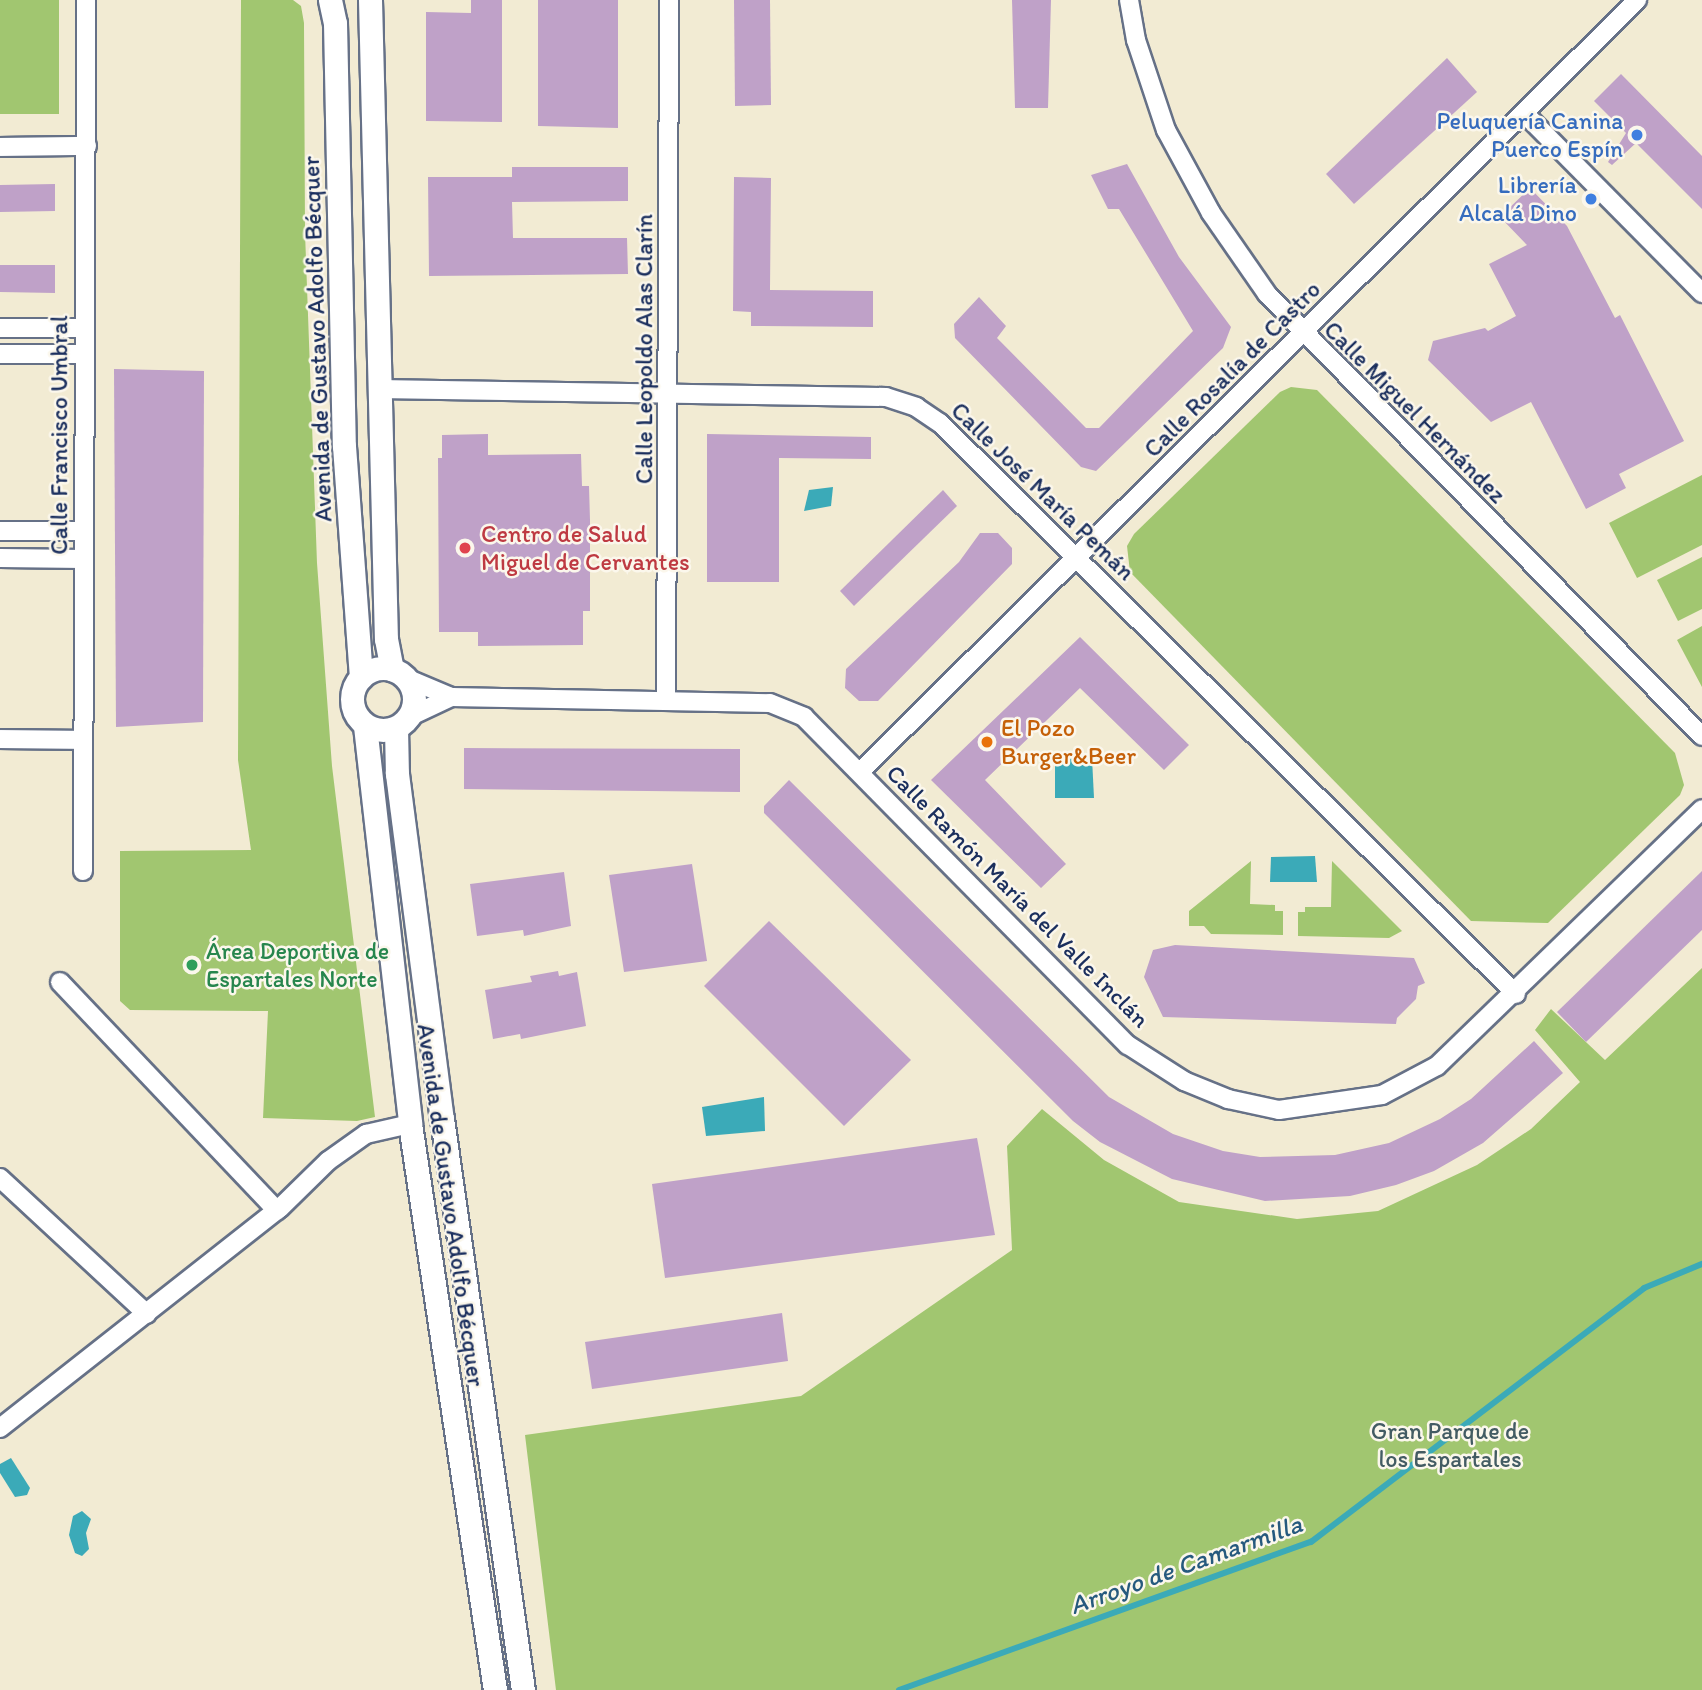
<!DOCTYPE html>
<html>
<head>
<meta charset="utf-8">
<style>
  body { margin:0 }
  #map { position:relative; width:1702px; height:1690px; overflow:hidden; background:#f2ebd3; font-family:Itim,sans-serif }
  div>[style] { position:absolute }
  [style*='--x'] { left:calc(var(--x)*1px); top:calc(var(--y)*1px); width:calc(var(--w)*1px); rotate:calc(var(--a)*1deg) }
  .green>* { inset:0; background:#a1c670 }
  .water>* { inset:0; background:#3baab8 }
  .stream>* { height:6px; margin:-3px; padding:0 3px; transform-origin:3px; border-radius:3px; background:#3baab8 }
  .building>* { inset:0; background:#bfa1c8 }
  .roads { filter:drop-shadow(2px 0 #667187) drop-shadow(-2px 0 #667187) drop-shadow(0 2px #667187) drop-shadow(0 -2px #667187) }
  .minor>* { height:18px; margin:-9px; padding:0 9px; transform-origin:9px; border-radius:9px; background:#fff }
  .tertiary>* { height:23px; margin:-11.5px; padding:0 11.5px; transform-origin:11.5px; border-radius:11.5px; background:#fff }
  .tertiary>.ring { margin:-11.5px; padding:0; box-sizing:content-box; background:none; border:23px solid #fff; border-radius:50% }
  .dots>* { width:19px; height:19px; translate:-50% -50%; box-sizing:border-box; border:4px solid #fbf7ec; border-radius:50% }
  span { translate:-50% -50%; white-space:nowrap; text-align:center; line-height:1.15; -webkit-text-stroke:5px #fbf7ec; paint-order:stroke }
  .shop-label { font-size:24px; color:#366cbe }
  .right { translate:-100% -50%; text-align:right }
  .street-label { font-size:24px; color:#1b2f5e }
  .health-label { font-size:24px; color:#be3a42 }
  .left { translate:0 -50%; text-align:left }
  .food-label { font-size:24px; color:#c56008 }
  .leisure-label { font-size:24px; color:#27864d }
  .park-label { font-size:24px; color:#435c63 }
  .water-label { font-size:26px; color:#265a7e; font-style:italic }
</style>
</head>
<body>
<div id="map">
  <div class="green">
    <i style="clip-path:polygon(0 0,59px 0,59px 114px,0 114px)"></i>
    <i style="clip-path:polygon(241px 0,293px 0,301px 6px,304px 23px,305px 232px,317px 563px,332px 766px,375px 1117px,357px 1121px,263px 1118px,268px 1011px,130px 1010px,120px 1001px,120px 851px,251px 850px,238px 760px)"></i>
    <i style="clip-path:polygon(1291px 387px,1317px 390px,1675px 753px,1684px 785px,1680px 795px,1548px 923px,1471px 921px,1130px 572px,1127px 546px,1134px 534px,1280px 392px)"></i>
    <i style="clip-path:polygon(1702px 475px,1702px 545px,1637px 578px,1609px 523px)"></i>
    <i style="clip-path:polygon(1702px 557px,1702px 609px,1678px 621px,1657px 580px)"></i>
    <i style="clip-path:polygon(1702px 626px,1702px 687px,1677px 640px)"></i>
    <i style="clip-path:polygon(1251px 861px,1250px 904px,1275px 905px,1275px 911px,1283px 911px,1283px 935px,1211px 934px,1204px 926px,1189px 926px,1189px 911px)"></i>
    <i style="clip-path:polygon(1332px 861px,1402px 931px,1389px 938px,1298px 936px,1298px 912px,1305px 912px,1305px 907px,1331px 907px)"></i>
    <i style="clip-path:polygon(1702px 968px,1702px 1690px,556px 1690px,525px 1435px,801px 1396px,1012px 1250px,1007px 1146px,1042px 1109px,1104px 1160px,1179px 1202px,1297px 1219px,1378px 1211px,1477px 1165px,1531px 1129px,1580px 1082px,1535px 1030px,1551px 1009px,1605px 1060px)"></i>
  </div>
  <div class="water">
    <i style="clip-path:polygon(833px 487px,831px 506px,804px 511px,809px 490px)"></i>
    <i style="clip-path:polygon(1092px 758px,1094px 798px,1055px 798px,1055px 759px)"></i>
    <i style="clip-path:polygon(1315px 856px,1317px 882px,1270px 882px,1271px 857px)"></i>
    <i style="clip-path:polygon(764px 1097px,765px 1131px,706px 1136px,702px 1107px)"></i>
    <i style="clip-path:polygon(11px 1458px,30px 1488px,27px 1495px,15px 1497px,0 1473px,0 1464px)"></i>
    <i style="clip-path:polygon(82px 1511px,91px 1519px,86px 1533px,89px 1549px,82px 1556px,75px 1553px,69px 1535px,73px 1516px)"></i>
  </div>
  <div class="stream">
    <i style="--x:899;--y:1690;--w:438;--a:-19.8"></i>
    <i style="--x:1311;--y:1542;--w:419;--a:-37.3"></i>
    <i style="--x:1644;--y:1288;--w:63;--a:-22.5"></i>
  </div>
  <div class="building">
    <i style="clip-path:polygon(471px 0,502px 0,502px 122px,426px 121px,426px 12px,471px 13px)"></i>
    <i style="clip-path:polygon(538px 0,618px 0,618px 128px,538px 126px)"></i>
    <i style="clip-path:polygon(734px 0,770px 0,771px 105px,735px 106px)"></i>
    <i style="clip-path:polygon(1012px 0,1051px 0,1048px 108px,1015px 108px)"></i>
    <i style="clip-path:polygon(1447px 58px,1477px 92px,1354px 204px,1326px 174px)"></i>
    <i style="clip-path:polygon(1621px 74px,1702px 156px,1702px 209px,1636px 143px,1612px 165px,1608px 162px,1626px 133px,1594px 101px)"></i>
    <i style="clip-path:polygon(1127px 164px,1179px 257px,1231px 327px,1223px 348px,1096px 471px,1081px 467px,955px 338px,954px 324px,979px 297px,1006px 326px,997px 338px,1086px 428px,1099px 428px,1193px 331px,1119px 209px,1108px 209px,1091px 175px)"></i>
    <i style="clip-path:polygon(512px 167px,628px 167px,628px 201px,512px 202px,513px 238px,627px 238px,628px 274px,429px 276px,428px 177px,512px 177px)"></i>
    <i style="clip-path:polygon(734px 177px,771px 178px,770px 290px,873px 291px,873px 327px,751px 326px,751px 312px,733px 311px)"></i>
    <i style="clip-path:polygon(55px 184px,55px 211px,0 212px,0 185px)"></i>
    <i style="clip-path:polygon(1530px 188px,1567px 226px,1615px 318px,1620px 315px,1684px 441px,1619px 474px,1626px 488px,1586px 509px,1531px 402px,1491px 422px,1428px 360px,1433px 341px,1485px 328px,1488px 331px,1516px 316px,1489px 264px,1527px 245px,1500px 217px)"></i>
    <i style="clip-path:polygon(0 265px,55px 265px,55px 293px,0 292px)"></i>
    <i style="clip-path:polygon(114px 369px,204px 371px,203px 722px,116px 727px)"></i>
    <i style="clip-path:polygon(488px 434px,488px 455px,581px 454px,582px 486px,589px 486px,590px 520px,590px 611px,583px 611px,583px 645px,478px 646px,478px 632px,439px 632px,438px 458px,442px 458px,442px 435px)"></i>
    <i style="clip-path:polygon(707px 434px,871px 437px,871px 459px,779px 458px,779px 582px,707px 582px)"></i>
    <i style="clip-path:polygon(943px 490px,957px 506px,854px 606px,840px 591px)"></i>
    <i style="clip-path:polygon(980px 533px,998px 533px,1012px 548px,1012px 564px,878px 701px,859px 701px,845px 688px,846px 669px,959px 562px)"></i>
    <i style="clip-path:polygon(1080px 637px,1189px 745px,1164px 770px,1080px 688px,985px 780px,1066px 864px,1041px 888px,931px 780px)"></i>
    <i style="clip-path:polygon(464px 748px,740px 749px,740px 792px,464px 789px)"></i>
    <i style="clip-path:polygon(789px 780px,1109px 1097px,1173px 1134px,1223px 1151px,1260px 1157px,1335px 1155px,1389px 1143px,1440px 1119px,1471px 1099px,1534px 1041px,1563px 1073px,1483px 1143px,1434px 1171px,1396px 1185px,1350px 1196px,1265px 1201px,1172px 1179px,1100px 1142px,1073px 1121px,764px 813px,764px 806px)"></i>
    <i style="clip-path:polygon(692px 864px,707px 961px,624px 972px,609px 875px)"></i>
    <i style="clip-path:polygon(1702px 871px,1702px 930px,1586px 1042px,1557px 1012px)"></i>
    <i style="clip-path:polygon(564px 872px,571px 926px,524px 936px,523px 930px,477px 936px,470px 884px)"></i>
    <i style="clip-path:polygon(769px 921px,911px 1060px,844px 1126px,704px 986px)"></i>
    <i style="clip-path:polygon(1175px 945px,1414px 958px,1425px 983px,1418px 986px,1416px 999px,1397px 1018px,1396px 1024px,1163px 1017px,1144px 977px,1153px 950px)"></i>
    <i style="clip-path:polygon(558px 971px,559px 976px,577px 972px,586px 1026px,521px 1039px,520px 1034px,493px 1039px,485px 990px,532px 982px,530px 976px)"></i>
    <i style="clip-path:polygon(977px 1138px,995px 1235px,665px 1278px,652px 1184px)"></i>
    <i style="clip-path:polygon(782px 1313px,788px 1361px,592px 1389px,585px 1342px)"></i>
  </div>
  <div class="roads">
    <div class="minor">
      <i style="--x:1129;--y:0;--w:41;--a:80.1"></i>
      <i style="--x:1136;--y:40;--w:95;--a:71.6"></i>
      <i style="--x:1166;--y:130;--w:94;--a:61.5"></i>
      <i style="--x:1211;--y:213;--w:98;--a:55.3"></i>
      <i style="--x:1267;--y:294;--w:620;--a:45.46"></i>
      <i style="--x:1525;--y:114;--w:252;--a:45.3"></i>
      <i style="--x:0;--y:147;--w:87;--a:-0.7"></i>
      <i style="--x:0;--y:328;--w:84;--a:0"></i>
      <i style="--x:0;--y:354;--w:84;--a:0"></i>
      <i style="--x:378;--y:389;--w:508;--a:0.9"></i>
      <i style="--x:886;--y:397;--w:32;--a:18"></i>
      <i style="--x:916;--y:407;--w:29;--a:34"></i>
      <i style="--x:940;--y:423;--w:811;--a:44.75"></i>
      <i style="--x:0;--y:531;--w:84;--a:0"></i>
      <i style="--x:0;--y:558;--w:83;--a:0.7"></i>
      <i style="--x:406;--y:678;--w:49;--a:22.9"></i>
      <i style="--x:451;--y:697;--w:319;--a:1.1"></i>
      <i style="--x:770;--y:703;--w:37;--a:22"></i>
      <i style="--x:804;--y:717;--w:461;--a:45.4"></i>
      <i style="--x:1128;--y:1045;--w:67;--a:32.7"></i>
      <i style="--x:1184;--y:1081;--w:48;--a:22.2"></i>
      <i style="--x:1228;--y:1099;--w:52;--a:12.2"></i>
      <i style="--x:1279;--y:1110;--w:104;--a:-8.3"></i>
      <i style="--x:1382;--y:1095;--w:62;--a:-27.8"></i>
      <i style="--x:1437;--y:1066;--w:369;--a:-44.1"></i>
      <i style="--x:666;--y:699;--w:699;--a:-89.75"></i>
      <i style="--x:409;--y:717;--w:47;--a:-25.5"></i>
      <i style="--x:0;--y:739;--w:82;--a:0.7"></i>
      <i style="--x:861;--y:771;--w:1094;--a:-44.81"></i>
      <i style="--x:83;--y:871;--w:871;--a:-89.8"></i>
      <i style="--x:60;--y:982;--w:315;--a:46.5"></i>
      <i style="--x:0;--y:1178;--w:200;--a:42.8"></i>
      <i style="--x:0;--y:1428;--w:356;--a:-38.2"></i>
      <i style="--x:280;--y:1208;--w:67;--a:-44.4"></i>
      <i style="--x:328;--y:1161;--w:47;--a:-35.4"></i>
      <i style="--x:366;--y:1134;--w:45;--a:-12.8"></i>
    </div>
    <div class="tertiary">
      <i style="--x:330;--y:0;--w:24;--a:78"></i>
      <i style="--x:335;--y:23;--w:423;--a:88.8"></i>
      <i style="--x:344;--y:446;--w:232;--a:85.8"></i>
      <i style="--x:370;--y:0;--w:639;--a:88.57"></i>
      <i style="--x:386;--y:639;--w:31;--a:79"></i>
      <i class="ring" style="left:352px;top:668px;width:39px;height:39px"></i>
      <i style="--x:365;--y:726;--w:401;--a:83.5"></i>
      <i style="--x:410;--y:1124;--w:572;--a:81.46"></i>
      <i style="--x:396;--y:728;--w:46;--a:88.8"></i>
      <i style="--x:397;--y:774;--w:348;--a:82.6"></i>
      <i style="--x:442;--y:1119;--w:577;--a:81.93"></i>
    </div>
  </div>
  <div class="dots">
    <i style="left:1637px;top:135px;background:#3f7fe0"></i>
    <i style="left:1591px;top:199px;background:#3f7fe0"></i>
    <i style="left:465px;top:548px;background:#e0444e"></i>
    <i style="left:987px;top:742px;background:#e8710a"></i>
    <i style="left:192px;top:965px;background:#2e9e5b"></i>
  </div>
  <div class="shop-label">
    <span class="right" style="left:1623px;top:135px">Peluquería Canina<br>Puerco Espín</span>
    <span class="right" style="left:1577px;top:199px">Librería<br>Alcalá Dino</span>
  </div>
  <div class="street-label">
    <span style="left:317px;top:339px;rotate:-92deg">Avenida de Gustavo Adolfo Bécquer</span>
    <span style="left:644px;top:349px;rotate:-90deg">Calle Leopoldo Alas Clarín</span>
    <span style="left:1232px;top:369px;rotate:-45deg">Calle Rosalía de Castro</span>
    <span style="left:1415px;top:412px;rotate:45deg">Calle Miguel Hernández</span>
    <span style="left:59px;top:435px;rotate:-90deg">Calle Francisco Umbral</span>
    <span style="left:1043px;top:491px;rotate:44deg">Calle José María Pemán</span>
    <span style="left:1018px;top:896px;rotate:45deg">Calle Ramón María del Valle Inclán</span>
    <span style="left:451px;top:1205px;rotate:82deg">Avenida de Gustavo Adolfo Bécquer</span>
  </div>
  <div class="health-label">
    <span class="left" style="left:481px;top:548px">Centro de Salud<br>Miguel de Cervantes</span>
  </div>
  <div class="food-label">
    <span class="left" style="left:1001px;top:742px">El Pozo<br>Burger&amp;Beer</span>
  </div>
  <div class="leisure-label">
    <span class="left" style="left:206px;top:965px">Área Deportiva de<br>Espartales Norte</span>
  </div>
  <div class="park-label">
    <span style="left:1450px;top:1445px">Gran Parque de<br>los Espartales</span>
  </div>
  <div class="water-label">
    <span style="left:1186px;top:1565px;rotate:-20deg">Arroyo de Camarmilla</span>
  </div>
</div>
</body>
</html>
